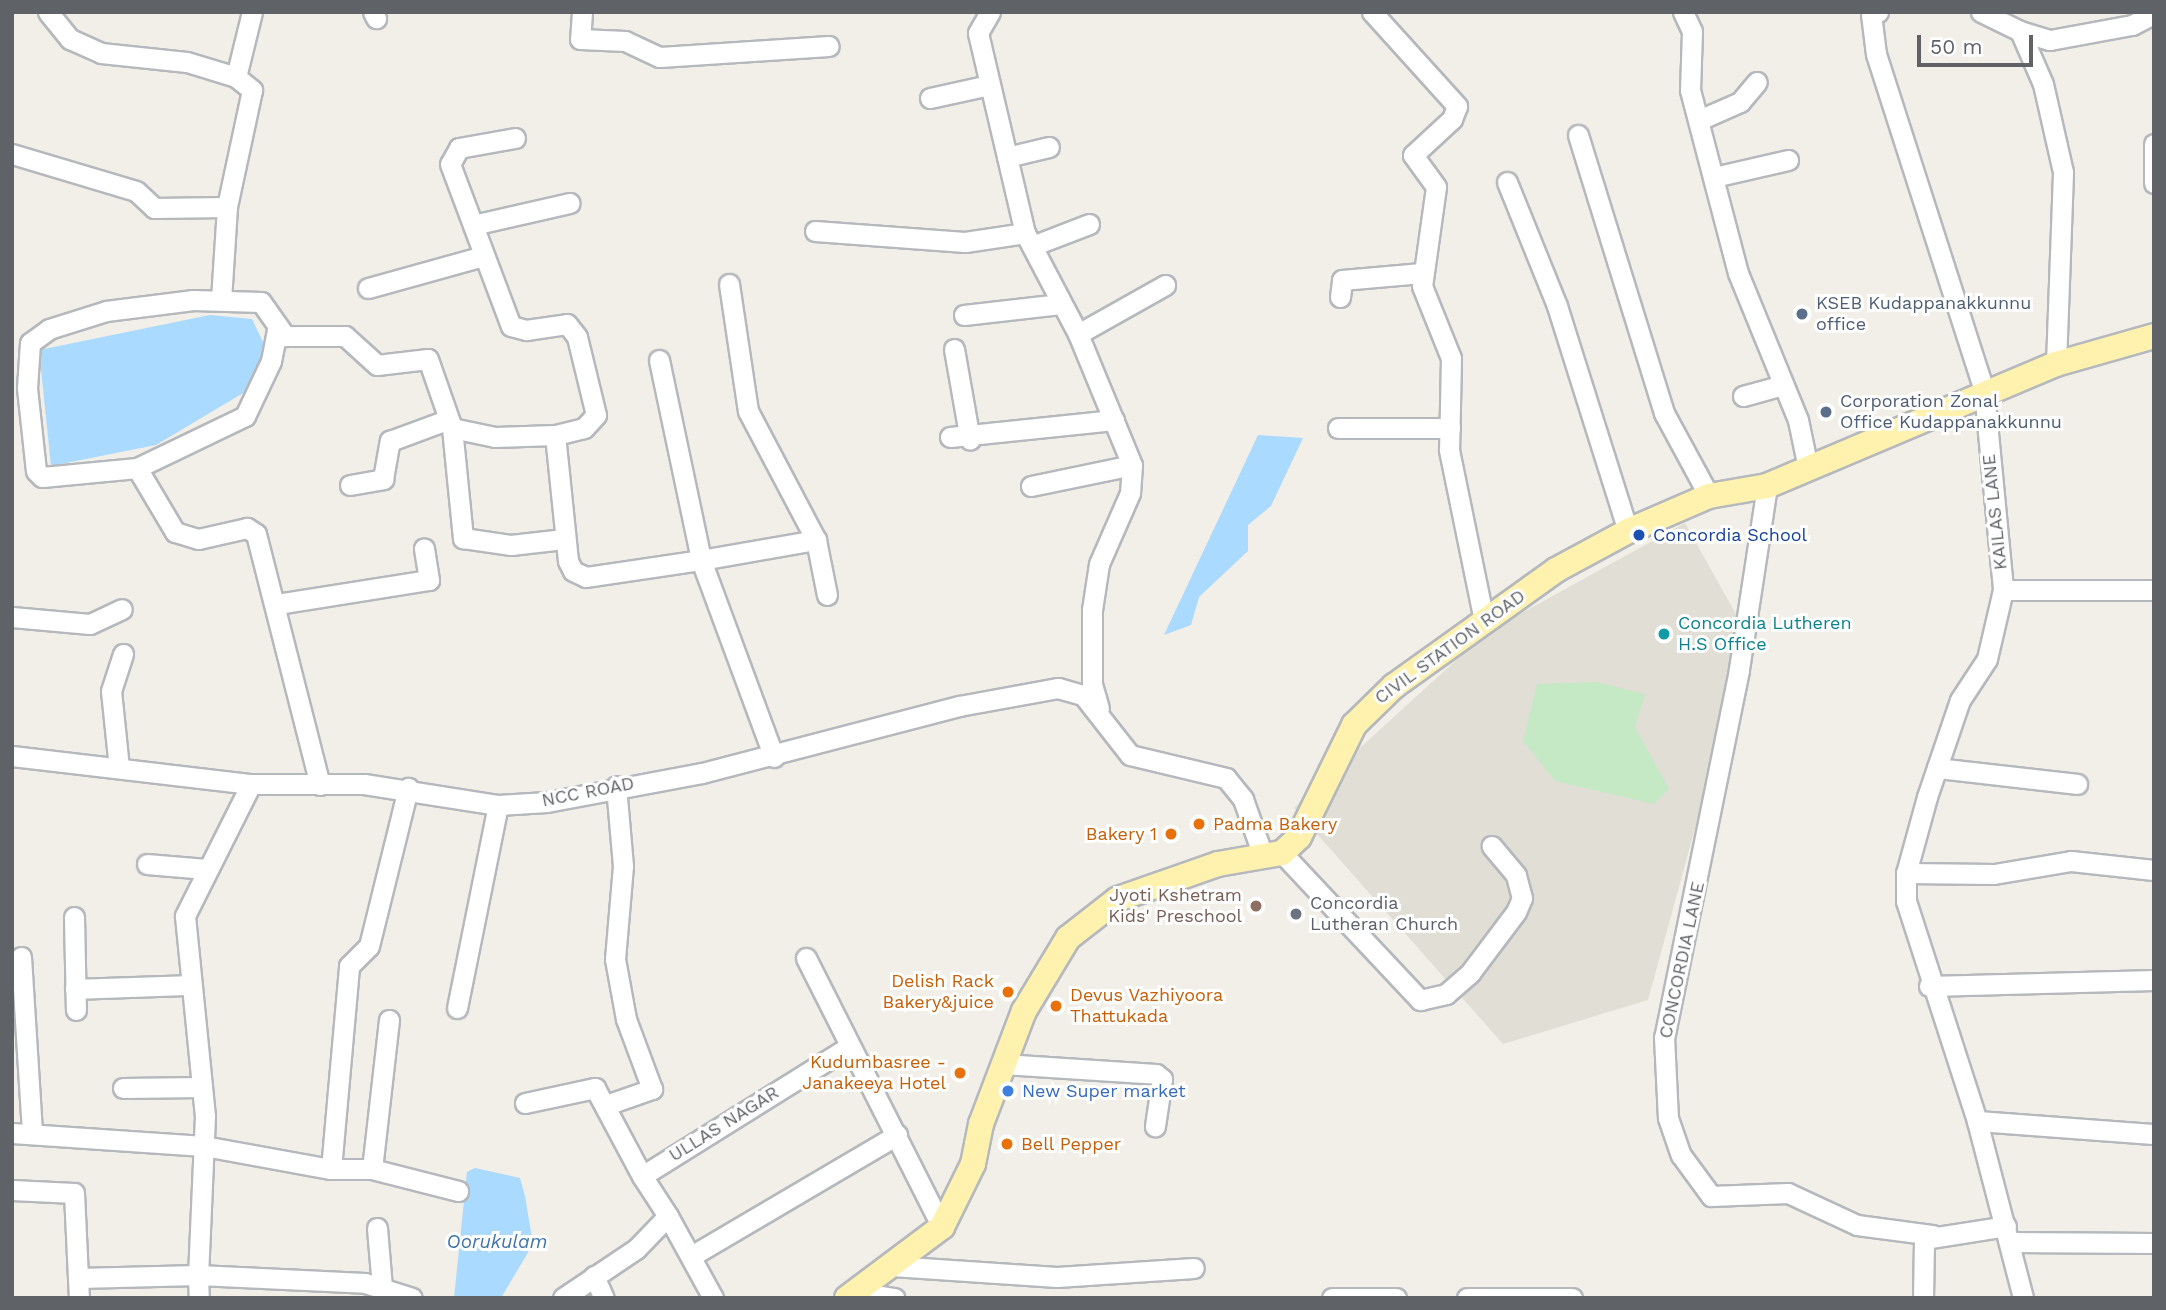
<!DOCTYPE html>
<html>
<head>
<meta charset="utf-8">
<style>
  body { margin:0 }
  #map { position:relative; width:2166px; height:1310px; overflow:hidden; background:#f1efe8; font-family:"Work Sans",sans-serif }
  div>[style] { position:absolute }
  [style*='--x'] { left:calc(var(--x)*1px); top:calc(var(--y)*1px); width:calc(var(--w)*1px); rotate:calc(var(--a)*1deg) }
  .education>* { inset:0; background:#e1ded6 }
  .green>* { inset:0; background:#c5e8c5 }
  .water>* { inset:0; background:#aadaff }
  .roads { filter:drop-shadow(2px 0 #b5b8bc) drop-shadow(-2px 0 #b5b8bc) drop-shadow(0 2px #b5b8bc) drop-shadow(0 -2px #b5b8bc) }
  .minor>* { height:19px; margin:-9.5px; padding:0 9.5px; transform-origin:9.5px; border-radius:9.5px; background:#fff }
  .major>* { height:24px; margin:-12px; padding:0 12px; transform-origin:12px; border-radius:12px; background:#fff2af }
  .dots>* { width:19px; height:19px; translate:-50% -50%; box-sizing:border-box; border:4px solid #fff; border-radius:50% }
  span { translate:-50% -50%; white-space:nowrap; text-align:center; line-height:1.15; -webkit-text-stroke:6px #fff; paint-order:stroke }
  .service-label { font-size:18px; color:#4e5e75 }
  .left { translate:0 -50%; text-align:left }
  .street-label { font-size:18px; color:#5f6368 }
  .transit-label { font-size:18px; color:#164399 }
  .culture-label { font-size:18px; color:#0d838f }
  .food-label { font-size:18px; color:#c56008 }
  .right { translate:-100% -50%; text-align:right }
  .education-label { font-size:18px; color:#785e54 }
  .worship-label { font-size:18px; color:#5b616d }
  .shop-label { font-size:18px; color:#366cbe }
  .water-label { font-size:19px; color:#4174aa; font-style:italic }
  .frame { position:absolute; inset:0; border:14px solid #5f6368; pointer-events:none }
  .scale { position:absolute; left:1917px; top:35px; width:116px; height:32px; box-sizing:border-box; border:4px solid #5f6368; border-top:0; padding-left:9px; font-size:21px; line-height:24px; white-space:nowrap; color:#5f6368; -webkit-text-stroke:5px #fff; paint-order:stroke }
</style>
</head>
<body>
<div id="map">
  <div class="education">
    <i style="clip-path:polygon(1685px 523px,1737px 616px,1731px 697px,1648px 1000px,1503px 1044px,1294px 808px,1487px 632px)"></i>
  </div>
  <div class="green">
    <i style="clip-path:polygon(1596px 682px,1645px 694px,1635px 727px,1669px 789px,1654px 804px,1555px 781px,1523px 741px,1537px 684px)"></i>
  </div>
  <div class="water">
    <i style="clip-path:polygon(210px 315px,252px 319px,264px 344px,255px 386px,156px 445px,51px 466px,39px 350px)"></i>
    <i style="clip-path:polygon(1258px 435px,1303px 438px,1271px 506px,1248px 525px,1248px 551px,1199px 597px,1191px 625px,1164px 635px)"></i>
    <i style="clip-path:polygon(475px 1168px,520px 1178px,525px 1196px,533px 1244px,501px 1298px,454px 1298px,467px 1172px)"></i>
  </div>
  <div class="roads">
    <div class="minor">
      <i style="--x:48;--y:12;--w:35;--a:51"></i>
      <i style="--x:70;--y:39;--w:34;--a:24"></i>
      <i style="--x:101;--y:53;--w:86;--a:6"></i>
      <i style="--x:187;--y:62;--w:51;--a:17"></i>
      <i style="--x:236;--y:77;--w:21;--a:39"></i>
      <i style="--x:252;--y:90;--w:120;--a:102.1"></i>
      <i style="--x:227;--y:207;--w:92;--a:93.7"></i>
      <i style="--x:373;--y:12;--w:7;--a:63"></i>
      <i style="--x:582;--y:12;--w:27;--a:94"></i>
      <i style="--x:580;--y:39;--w:45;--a:2.5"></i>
      <i style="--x:625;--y:41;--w:38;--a:25"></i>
      <i style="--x:660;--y:57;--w:169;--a:-3.7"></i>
      <i style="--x:990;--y:12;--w:24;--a:120"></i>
      <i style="--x:978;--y:33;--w:205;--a:76.8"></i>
      <i style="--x:1025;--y:233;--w:114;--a:62.3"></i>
      <i style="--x:1078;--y:334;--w:142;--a:67.6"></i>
      <i style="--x:1132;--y:465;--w:28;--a:94"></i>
      <i style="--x:1130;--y:493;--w:77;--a:113.6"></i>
      <i style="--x:1099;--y:564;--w:47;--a:98.7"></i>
      <i style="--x:1092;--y:610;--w:74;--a:90"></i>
      <i style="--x:1092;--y:684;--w:25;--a:74"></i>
      <i style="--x:1372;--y:12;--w:127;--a:47.9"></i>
      <i style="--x:1457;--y:106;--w:14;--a:111"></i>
      <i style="--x:1452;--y:119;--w:53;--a:137.3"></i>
      <i style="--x:1413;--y:155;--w:39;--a:54"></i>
      <i style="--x:1436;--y:187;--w:100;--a:98"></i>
      <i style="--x:1422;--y:286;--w:78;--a:68.1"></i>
      <i style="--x:1451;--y:358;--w:92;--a:91.2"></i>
      <i style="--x:1449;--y:450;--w:174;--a:78.4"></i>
      <i style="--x:1683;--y:12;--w:21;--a:65"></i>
      <i style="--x:1692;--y:31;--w:59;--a:91.9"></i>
      <i style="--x:1690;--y:90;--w:189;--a:75.3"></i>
      <i style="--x:1738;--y:273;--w:159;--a:67.8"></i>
      <i style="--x:1798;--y:420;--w:49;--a:78.2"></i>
      <i style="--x:1878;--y:12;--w:7;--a:164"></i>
      <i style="--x:1871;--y:14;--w:40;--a:82.9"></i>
      <i style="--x:1876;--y:54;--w:354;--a:72.2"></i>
      <i style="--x:1984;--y:391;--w:200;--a:84.5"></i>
      <i style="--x:2003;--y:590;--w:151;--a:0"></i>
      <i style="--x:1981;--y:12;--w:43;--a:26"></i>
      <i style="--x:236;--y:77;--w:67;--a:-76.2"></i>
      <i style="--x:930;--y:98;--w:60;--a:-12.4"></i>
      <i style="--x:1699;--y:120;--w:45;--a:-23.7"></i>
      <i style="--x:1740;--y:102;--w:26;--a:-50"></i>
      <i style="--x:1578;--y:135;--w:291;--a:72.8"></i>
      <i style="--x:1664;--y:413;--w:94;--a:61.5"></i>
      <i style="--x:515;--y:138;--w:57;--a:169.9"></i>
      <i style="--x:459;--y:148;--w:18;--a:119"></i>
      <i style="--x:450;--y:164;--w:173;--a:69.4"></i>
      <i style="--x:511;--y:326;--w:16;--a:15"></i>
      <i style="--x:526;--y:330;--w:41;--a:-8.3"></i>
      <i style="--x:567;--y:324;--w:16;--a:52"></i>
      <i style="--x:577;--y:337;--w:80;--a:76.3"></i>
      <i style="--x:596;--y:415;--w:18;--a:133"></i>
      <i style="--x:584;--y:428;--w:30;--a:166"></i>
      <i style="--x:555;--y:435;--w:127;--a:84.1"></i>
      <i style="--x:568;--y:561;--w:11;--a:63"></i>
      <i style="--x:573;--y:571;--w:14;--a:25"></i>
      <i style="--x:586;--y:577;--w:116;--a:-8.4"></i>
      <i style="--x:701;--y:560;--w:210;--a:69.7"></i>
      <i style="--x:2154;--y:144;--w:39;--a:90"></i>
      <i style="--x:12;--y:154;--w:129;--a:16.6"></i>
      <i style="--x:136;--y:191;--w:25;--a:43"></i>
      <i style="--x:154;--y:208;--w:73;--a:-0.8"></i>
      <i style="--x:1007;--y:157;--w:43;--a:-13.4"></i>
      <i style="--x:1714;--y:177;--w:76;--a:-12.9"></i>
      <i style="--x:1507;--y:182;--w:134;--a:68"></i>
      <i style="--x:1557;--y:306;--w:236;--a:72.5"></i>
      <i style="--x:473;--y:225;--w:99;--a:-12.8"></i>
      <i style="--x:815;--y:231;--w:150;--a:4.2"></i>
      <i style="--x:965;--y:242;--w:61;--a:-8.5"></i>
      <i style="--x:1032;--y:246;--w:61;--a:-21.1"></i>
      <i style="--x:729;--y:284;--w:128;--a:81.5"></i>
      <i style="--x:748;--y:411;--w:146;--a:62.2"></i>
      <i style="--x:816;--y:540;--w:56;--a:78.7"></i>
      <i style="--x:368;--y:288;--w:119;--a:-15.5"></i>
      <i style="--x:1340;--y:297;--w:17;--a:-83"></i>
      <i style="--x:1342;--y:280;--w:80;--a:-5"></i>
      <i style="--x:964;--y:315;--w:97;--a:-6.5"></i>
      <i style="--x:1078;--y:334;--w:100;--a:-29.4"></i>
      <i style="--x:954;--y:349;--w:92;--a:80"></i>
      <i style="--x:659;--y:360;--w:204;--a:78.1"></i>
      <i style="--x:701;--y:560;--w:117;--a:-9.9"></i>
      <i style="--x:2056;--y:364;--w:192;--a:-87.9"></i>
      <i style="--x:2063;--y:172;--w:90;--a:-102.8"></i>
      <i style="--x:2043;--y:84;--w:58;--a:-113.5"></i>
      <i style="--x:2020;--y:31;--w:31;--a:17"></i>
      <i style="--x:2050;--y:40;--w:83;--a:-10.4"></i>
      <i style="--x:2132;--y:25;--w:25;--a:-27"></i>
      <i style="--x:1743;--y:396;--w:41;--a:-15.4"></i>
      <i style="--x:452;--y:428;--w:111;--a:84.3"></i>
      <i style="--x:463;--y:538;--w:49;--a:8.3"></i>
      <i style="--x:511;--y:545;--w:53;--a:-6.5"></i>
      <i style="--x:1338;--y:428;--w:112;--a:0"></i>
      <i style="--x:950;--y:437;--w:165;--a:-5.9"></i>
      <i style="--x:137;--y:468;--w:120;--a:-25.7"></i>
      <i style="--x:245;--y:416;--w:61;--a:-64.7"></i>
      <i style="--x:271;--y:361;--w:33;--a:-79"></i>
      <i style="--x:350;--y:485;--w:34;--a:-10"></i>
      <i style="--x:383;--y:479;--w:39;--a:-80"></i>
      <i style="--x:390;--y:441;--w:58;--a:-20.3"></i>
      <i style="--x:1031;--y:486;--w:103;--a:-11.7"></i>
      <i style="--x:1767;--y:486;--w:186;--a:98.7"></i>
      <i style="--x:1739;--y:670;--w:375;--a:101.5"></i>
      <i style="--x:1664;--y:1037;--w:81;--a:87.2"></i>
      <i style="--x:1668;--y:1118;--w:39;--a:71"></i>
      <i style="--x:1681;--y:1155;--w:51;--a:53.8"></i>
      <i style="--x:1711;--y:1196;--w:77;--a:-2.2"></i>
      <i style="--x:1788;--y:1193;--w:76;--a:24.9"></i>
      <i style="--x:1857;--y:1225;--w:77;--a:7.5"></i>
      <i style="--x:2003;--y:590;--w:71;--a:103.1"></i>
      <i style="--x:1987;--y:659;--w:49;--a:123.4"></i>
      <i style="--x:1960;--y:700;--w:102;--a:108.8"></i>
      <i style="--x:1927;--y:797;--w:79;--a:105.4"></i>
      <i style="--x:1906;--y:873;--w:28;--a:90"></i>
      <i style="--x:1906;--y:901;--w:231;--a:72.1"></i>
      <i style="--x:1977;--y:1121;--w:183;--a:75.4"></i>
      <i style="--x:277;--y:604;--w:154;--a:-9"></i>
      <i style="--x:429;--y:580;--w:32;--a:-99"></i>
      <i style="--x:12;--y:617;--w:78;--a:5.1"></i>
      <i style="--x:90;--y:624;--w:35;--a:-25"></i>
      <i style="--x:12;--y:756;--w:241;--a:6.7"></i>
      <i style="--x:251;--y:784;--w:113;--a:0"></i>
      <i style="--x:364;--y:784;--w:136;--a:8.9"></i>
      <i style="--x:498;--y:805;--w:49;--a:-3.5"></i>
      <i style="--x:547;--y:802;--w:158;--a:-10.6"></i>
      <i style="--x:702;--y:773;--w:266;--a:-14.6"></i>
      <i style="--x:959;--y:706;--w:101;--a:-10.3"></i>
      <i style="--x:1058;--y:688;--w:26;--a:16"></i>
      <i style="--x:1083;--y:695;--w:76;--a:51.9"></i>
      <i style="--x:1130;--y:755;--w:99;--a:13.5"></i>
      <i style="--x:1226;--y:778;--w:27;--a:51"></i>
      <i style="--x:1243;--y:799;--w:57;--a:70.6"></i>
      <i style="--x:119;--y:768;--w:77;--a:-95.9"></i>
      <i style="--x:111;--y:691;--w:39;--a:-72"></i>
      <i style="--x:1937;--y:768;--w:141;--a:6.5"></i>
      <i style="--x:251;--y:784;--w:148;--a:116.6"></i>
      <i style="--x:185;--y:916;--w:201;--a:84.3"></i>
      <i style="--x:205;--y:1116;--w:159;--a:92.5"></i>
      <i style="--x:198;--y:1275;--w:167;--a:2.7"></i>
      <i style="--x:365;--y:1283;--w:49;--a:17.7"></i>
      <i style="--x:320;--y:785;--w:259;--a:-104.3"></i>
      <i style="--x:256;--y:534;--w:11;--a:-146"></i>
      <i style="--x:247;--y:528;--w:50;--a:167.3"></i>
      <i style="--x:198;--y:539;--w:24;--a:-163"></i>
      <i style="--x:175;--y:532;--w:74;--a:-120.7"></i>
      <i style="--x:137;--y:468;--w:95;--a:174.6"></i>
      <i style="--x:42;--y:477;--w:8;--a:-135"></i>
      <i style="--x:36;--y:471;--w:83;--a:-96.2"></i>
      <i style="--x:27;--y:388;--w:45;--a:-86.2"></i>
      <i style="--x:30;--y:343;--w:24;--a:-36"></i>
      <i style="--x:49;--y:329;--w:60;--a:-17.5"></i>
      <i style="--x:106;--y:311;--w:88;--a:-7.2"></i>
      <i style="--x:193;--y:300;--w:68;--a:1.7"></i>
      <i style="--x:261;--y:302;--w:42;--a:54.8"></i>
      <i style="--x:285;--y:336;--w:60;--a:0"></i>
      <i style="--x:345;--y:336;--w:43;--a:42.2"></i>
      <i style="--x:377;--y:365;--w:51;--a:-6.7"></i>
      <i style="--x:428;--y:359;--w:73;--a:70.8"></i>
      <i style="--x:452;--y:428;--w:44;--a:11.8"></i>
      <i style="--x:495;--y:437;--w:60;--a:-1.9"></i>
      <i style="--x:1282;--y:853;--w:202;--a:46.8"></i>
      <i style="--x:1420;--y:1000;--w:27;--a:-13"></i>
      <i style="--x:1446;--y:994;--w:32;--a:-41"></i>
      <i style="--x:1470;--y:973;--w:76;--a:-53"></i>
      <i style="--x:1516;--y:912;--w:15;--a:-67"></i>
      <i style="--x:1522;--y:898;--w:24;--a:-105"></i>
      <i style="--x:1516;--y:875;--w:38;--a:-130"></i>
      <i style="--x:147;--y:864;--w:59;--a:4.8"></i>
      <i style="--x:1906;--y:873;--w:88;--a:0.7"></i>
      <i style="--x:1994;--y:874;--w:78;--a:-9.6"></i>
      <i style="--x:2071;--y:861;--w:83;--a:6.2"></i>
      <i style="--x:74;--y:917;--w:93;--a:88.8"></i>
      <i style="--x:21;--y:957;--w:176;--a:86.4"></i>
      <i style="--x:806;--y:958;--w:301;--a:63.2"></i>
      <i style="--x:1929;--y:986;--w:225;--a:-1.5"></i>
      <i style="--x:75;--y:989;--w:116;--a:-2"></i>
      <i style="--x:457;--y:1008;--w:207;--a:-78.6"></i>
      <i style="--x:1003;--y:1064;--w:153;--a:3.7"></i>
      <i style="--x:1156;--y:1074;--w:8;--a:40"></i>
      <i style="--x:1162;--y:1079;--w:48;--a:98.5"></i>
      <i style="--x:123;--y:1088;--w:79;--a:-0.7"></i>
      <i style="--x:525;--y:1103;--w:72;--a:-12.1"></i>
      <i style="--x:595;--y:1088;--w:100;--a:61.9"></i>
      <i style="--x:606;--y:1105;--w:49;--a:-19.2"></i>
      <i style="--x:652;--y:1089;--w:75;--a:-110.4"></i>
      <i style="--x:626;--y:1019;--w:61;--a:-100.4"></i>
      <i style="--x:615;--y:959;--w:93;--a:-85.1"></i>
      <i style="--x:623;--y:866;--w:80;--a:-95"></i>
      <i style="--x:1977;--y:1121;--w:177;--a:4.2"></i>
      <i style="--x:12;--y:1133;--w:192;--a:3.9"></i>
      <i style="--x:204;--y:1146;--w:129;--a:10.3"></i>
      <i style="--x:331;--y:1169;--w:41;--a:0"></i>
      <i style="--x:372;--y:1169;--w:150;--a:-83.5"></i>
      <i style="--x:331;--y:1169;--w:204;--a:-84.9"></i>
      <i style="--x:349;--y:966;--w:28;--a:-45"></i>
      <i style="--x:369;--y:946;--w:163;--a:-76.1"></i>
      <i style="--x:372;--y:1169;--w:89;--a:14.3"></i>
      <i style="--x:12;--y:1190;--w:62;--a:2.8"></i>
      <i style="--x:74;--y:1193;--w:105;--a:87.3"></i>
      <i style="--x:668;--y:1216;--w:48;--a:-123"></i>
      <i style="--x:642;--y:1176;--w:242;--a:-32"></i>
      <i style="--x:377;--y:1228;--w:60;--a:85.2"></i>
      <i style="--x:2010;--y:1242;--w:144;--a:0.4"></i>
      <i style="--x:693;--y:1255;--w:237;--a:-30.5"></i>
      <i style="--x:892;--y:1266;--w:165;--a:3.8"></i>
      <i style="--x:1057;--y:1277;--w:137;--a:-3.8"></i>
      <i style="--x:594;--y:1276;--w:24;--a:66"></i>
      <i style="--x:78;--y:1278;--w:120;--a:-1.4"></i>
      <i style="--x:198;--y:1275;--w:23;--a:88"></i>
      <i style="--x:856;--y:1292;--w:39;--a:9"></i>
      <i style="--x:563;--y:1298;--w:88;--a:-33.9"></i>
      <i style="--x:636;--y:1249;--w:46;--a:-45.9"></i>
      <i style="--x:668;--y:1216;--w:94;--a:61.2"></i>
      <i style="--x:1332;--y:1298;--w:64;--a:0"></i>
      <i style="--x:1467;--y:1298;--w:105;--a:0"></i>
      <i style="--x:1923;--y:1298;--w:59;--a:-89"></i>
      <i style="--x:1924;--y:1239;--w:83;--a:-9"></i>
    </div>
    <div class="major">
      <i style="--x:847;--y:1298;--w:119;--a:-36.8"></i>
      <i style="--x:942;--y:1227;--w:70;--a:-63.8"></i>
      <i style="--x:973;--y:1164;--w:41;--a:-78.7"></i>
      <i style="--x:981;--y:1124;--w:121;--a:-69.2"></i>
      <i style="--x:1024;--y:1011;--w:85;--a:-58.9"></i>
      <i style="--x:1068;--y:938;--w:63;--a:-38"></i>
      <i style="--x:1118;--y:899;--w:106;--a:-19.3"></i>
      <i style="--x:1218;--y:864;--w:65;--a:-9.8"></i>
      <i style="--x:1282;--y:853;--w:23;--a:-43"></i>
      <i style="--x:1299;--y:837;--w:125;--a:-63.8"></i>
      <i style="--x:1354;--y:725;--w:56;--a:-44.3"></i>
      <i style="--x:1394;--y:686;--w:199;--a:-35.6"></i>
      <i style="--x:1556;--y:570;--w:82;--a:-28.4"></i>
      <i style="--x:1628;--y:531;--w:88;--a:-23.4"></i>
      <i style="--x:1709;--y:496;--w:59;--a:-9.8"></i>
      <i style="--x:1767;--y:486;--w:314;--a:-22.9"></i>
      <i style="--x:2056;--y:364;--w:102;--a:-15.9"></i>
    </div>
  </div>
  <div class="dots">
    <i style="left:1802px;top:314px;background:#5c6f8a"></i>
    <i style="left:1826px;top:412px;background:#5c6f8a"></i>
    <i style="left:1639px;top:535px;background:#1a4fb4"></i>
    <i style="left:1664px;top:634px;background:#0f9aa8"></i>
    <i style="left:1199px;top:824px;background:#e8710a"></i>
    <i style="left:1171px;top:834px;background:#e8710a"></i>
    <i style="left:1256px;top:906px;background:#8d6e63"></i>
    <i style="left:1296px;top:914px;background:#6b7280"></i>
    <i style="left:1008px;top:992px;background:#e8710a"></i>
    <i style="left:1056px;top:1006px;background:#e8710a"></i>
    <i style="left:960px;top:1073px;background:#e8710a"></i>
    <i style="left:1008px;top:1091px;background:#3f7fe0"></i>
    <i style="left:1007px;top:1144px;background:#e8710a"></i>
  </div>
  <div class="service-label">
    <span class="left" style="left:1816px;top:314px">KSEB Kudappanakkunnu<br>office</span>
    <span class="left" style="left:1840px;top:412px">Corporation Zonal<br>Office Kudappanakkunnu</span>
  </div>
  <div class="street-label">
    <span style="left:1995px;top:512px;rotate:-96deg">KAILAS LANE</span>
    <span style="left:1450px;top:647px;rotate:-36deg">CIVIL STATION ROAD</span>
    <span style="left:588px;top:792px;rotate:-11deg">NCC ROAD</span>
    <span style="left:1682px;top:960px;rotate:-78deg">CONCORDIA LANE</span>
    <span style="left:724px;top:1124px;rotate:-32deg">ULLAS NAGAR</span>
  </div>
  <div class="transit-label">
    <span class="left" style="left:1653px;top:535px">Concordia School</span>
  </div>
  <div class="culture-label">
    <span class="left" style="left:1678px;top:634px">Concordia Lutheren<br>H.S Office</span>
  </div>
  <div class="food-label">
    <span class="left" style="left:1213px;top:824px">Padma Bakery</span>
    <span class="right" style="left:1157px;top:834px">Bakery 1</span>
    <span class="right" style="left:994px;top:992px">Delish Rack<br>Bakery&amp;juice</span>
    <span class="left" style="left:1070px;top:1006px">Devus Vazhiyoora<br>Thattukada</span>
    <span class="right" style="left:946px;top:1073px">Kudumbasree -<br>Janakeeya Hotel</span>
    <span class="left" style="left:1021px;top:1144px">Bell Pepper</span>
  </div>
  <div class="education-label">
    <span class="right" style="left:1242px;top:906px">Jyoti Kshetram<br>Kids' Preschool</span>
  </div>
  <div class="worship-label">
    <span class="left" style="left:1310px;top:914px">Concordia<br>Lutheran Church</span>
  </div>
  <div class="shop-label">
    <span class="left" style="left:1022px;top:1091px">New Super market</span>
  </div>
  <div class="water-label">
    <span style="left:497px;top:1242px">Oorukulam</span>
  </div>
  <div class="frame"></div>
  <div class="scale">50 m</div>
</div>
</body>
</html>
